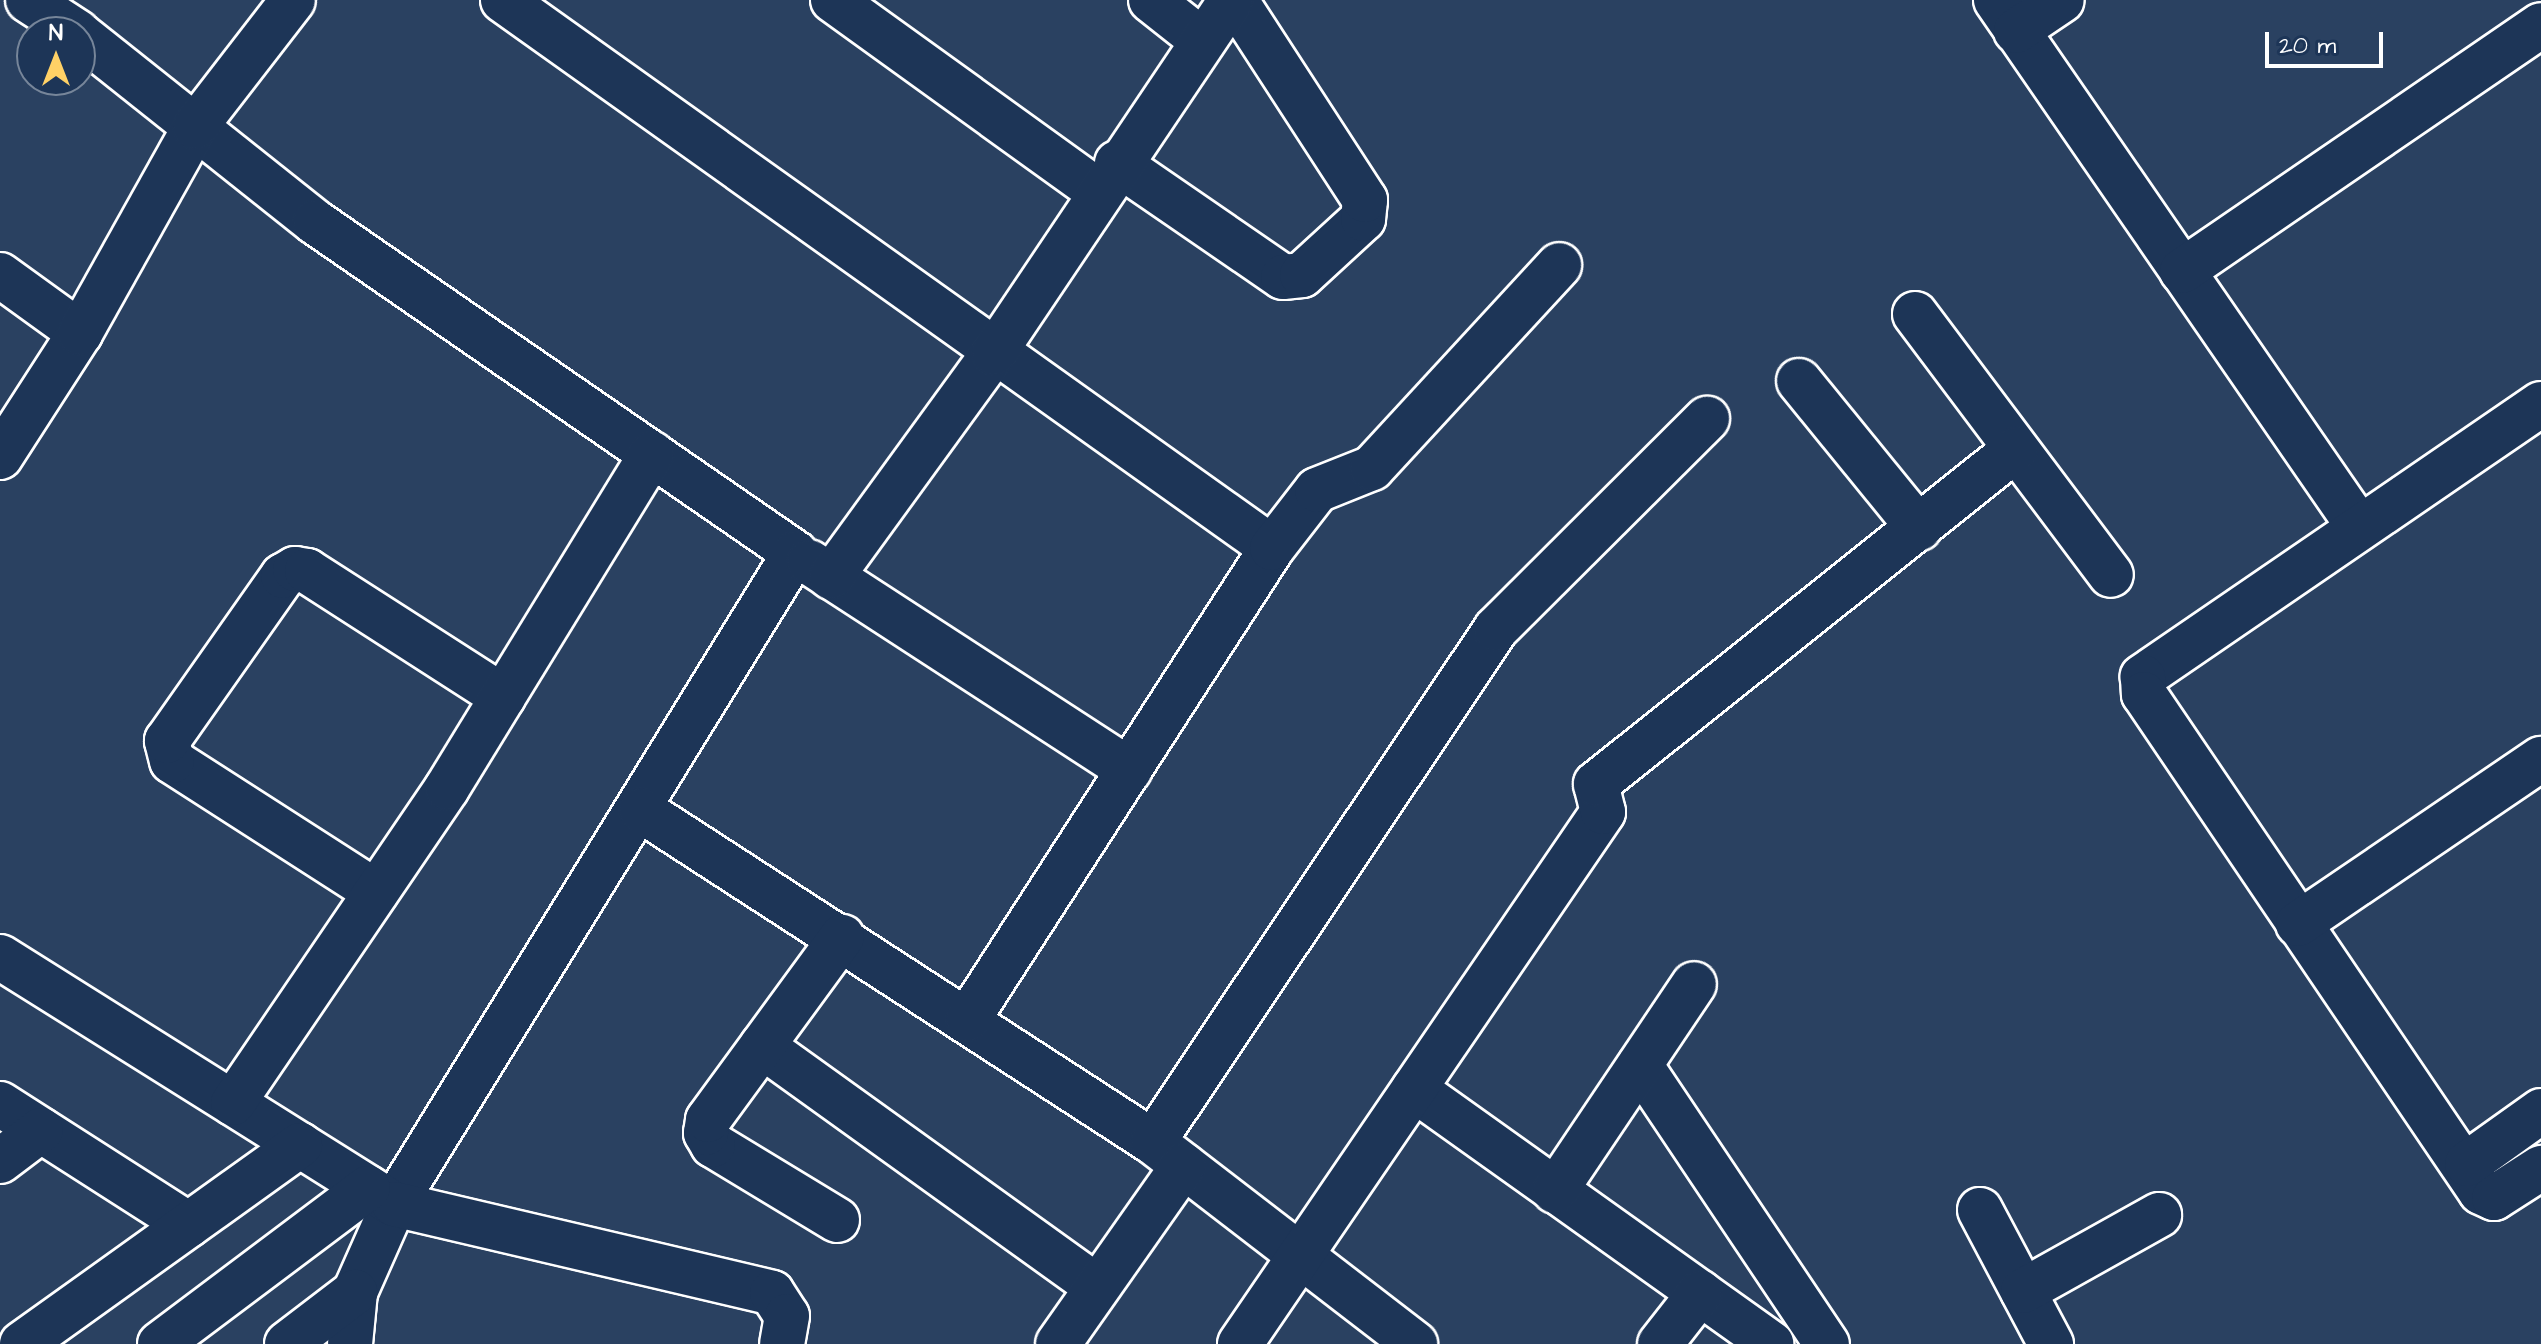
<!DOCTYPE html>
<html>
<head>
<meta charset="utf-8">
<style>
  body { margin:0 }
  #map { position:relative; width:2541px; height:1344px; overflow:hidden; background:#2a4161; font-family:"Architects Daughter",sans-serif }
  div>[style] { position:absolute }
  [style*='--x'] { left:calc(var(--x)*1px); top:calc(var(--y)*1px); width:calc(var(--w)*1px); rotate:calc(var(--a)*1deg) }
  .roads { filter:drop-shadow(2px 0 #fff) drop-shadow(-2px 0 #fff) drop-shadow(0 2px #fff) drop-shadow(0 -2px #fff) }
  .minor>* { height:44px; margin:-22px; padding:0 22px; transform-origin:22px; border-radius:22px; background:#1d3557 }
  span { translate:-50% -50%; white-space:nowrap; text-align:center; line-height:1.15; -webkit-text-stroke:6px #1d3557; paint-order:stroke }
  .north { position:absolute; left:16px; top:16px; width:80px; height:80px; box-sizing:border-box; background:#1d3557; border:2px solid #77869a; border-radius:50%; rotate:0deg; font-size:22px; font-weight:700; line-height:32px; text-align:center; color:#fff }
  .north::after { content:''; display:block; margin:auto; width:28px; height:36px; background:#ffd166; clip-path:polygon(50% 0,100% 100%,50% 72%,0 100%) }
  .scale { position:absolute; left:2265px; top:32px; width:118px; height:36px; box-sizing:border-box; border:4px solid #fff; border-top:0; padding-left:10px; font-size:24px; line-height:28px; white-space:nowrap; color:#fff; -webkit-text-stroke:6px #1d3557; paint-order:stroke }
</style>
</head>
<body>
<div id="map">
  <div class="roads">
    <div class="minor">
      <i style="--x:28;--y:0;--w:59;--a:33.1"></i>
      <i style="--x:503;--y:0;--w:944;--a:35.47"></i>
      <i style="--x:833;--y:0;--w:327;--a:35.8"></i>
      <i style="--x:1151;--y:0;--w:66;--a:38.3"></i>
      <i style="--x:1996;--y:0;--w:640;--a:55.44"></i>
      <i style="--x:2016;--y:31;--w:55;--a:-34"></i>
      <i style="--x:80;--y:35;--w:300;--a:38.5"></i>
      <i style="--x:315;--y:222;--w:583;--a:34.59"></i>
      <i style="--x:795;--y:553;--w:765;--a:121.63"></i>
      <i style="--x:394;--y:1204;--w:96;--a:113.9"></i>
      <i style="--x:355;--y:1292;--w:52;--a:95.5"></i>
      <i style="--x:1117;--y:163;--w:201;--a:34.5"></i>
      <i style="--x:1283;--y:277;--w:19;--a:-6"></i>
      <i style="--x:1302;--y:275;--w:83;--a:-42.6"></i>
      <i style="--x:1363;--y:219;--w:19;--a:-84"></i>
      <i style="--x:1365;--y:200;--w:239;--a:-123"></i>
      <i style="--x:2182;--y:271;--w:435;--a:-34.4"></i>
      <i style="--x:0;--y:275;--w:99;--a:35.9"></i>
      <i style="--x:1915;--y:314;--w:326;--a:53.1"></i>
      <i style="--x:1799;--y:381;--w:190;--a:50.8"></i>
      <i style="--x:2541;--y:404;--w:483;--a:145.6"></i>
      <i style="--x:2143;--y:677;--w:17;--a:87"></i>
      <i style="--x:2144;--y:694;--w:601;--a:55.91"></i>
      <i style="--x:2481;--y:1192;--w:14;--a:25"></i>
      <i style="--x:2494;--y:1198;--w:56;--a:-32.6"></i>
      <i style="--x:0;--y:457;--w:148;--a:-57.2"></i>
      <i style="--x:80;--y:333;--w:236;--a:-60.8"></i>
      <i style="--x:195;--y:127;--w:160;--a:-52.3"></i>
      <i style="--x:809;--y:562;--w:382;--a:33"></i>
      <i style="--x:831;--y:577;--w:277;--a:-54"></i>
      <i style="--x:994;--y:353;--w:425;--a:-56.1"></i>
      <i style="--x:641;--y:810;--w:610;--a:32.96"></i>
      <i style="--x:1153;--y:1142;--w:331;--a:37.6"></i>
      <i style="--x:376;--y:892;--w:242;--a:-147.3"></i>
      <i style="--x:172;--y:761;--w:21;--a:-104"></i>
      <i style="--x:167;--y:741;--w:202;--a:-54.9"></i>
      <i style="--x:283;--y:576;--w:14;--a:-30"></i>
      <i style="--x:295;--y:569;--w:12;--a:9"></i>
      <i style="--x:307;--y:571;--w:233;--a:32.7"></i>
      <i style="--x:2298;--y:924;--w:294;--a:-34.2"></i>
      <i style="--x:0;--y:957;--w:465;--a:32.1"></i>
      <i style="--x:394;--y:1204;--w:388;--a:13.2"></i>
      <i style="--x:772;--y:1293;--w:27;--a:57"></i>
      <i style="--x:787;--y:1316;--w:28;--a:100"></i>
      <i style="--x:968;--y:1019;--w:561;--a:-57.16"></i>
      <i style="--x:1272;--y:548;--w:73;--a:-52.2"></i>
      <i style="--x:1317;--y:490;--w:59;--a:-21.8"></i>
      <i style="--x:1372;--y:468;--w:276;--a:-47.3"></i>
      <i style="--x:762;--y:1046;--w:413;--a:35.7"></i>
      <i style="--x:1640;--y:1065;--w:336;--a:56.2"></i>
      <i style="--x:1414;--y:1089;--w:439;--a:35.5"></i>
      <i style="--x:233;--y:1103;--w:381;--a:-55.8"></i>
      <i style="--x:447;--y:788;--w:392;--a:-58.5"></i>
      <i style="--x:0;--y:1104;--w:224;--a:32.6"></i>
      <i style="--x:1153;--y:1142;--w:617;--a:-56.23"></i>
      <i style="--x:1496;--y:629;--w:298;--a:-44.9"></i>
      <i style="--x:0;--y:1161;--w:51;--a:-37.1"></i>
      <i style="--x:2467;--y:1164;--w:91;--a:-35.6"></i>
      <i style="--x:1555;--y:1191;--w:249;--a:-56.1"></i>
      <i style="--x:1980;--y:1210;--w:152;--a:62.1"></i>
      <i style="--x:837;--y:1220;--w:145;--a:-148.8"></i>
      <i style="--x:713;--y:1145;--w:14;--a:-120"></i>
      <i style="--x:706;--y:1133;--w:13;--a:-81"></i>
      <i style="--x:708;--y:1120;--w:227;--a:-53.8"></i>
      <i style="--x:2023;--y:1291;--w:156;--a:-29.2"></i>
      <i style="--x:22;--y:1344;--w:342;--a:-35.6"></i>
      <i style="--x:160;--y:1344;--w:260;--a:-36.9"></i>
      <i style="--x:287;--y:1344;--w:86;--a:-37.4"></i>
      <i style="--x:1058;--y:1344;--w:218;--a:-54.9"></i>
      <i style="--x:1240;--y:1344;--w:644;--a:-55.69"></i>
      <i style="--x:1603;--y:812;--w:29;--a:-104"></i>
      <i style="--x:1596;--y:784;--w:537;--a:-38.58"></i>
      <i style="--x:1660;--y:1344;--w:65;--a:-51.9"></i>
    </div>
  </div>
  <div class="north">N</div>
  <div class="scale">20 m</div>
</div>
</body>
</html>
